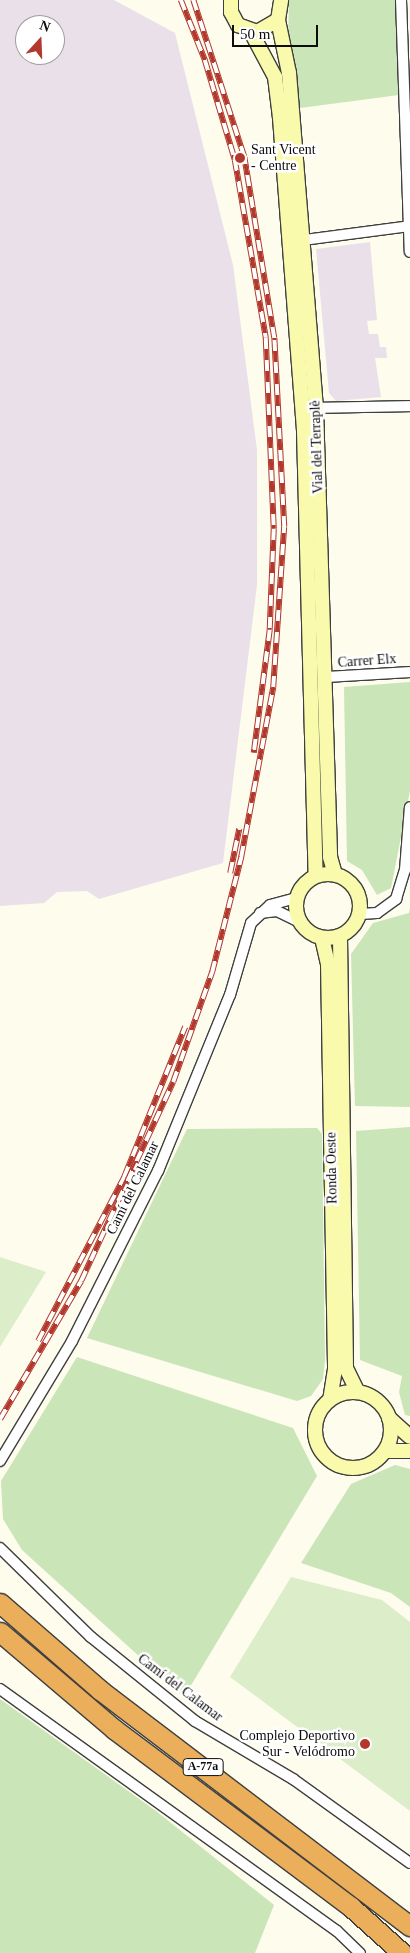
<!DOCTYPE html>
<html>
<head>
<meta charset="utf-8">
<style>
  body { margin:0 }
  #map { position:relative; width:410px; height:1953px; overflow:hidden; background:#fefcec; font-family:"Times New Roman",serif }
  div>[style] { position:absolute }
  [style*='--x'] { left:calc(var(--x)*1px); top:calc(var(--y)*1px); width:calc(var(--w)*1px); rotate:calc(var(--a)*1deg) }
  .industrial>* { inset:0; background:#eae0ea }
  .green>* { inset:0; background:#cae5b8 }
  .pitch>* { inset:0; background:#dcedc9 }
  .roads { filter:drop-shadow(1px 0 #3f3f3f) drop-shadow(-1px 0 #3f3f3f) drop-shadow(0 1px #3f3f3f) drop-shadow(0 -1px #3f3f3f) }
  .minor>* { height:10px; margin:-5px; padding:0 5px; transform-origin:5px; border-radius:5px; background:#fff }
  .secondary>* { height:14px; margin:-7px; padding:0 7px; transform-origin:7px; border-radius:7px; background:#f9faab }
  .secondary>.ring { margin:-7px; padding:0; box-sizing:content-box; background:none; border:14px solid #f9faab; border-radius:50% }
  .motorway>* { height:19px; margin:-9.5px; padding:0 9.5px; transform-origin:9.5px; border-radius:9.5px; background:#ebaf5c }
  .rail>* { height:5.5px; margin-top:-2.75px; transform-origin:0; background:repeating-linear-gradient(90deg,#fff 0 11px,#b2372d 0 22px); box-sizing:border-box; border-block:1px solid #b2372d }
  .dots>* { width:14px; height:14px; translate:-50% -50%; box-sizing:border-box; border:2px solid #fff; border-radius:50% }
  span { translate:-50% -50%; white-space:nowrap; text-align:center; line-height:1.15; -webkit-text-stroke:5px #fff; paint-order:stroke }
  .shield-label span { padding:1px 4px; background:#fff; border:1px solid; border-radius:4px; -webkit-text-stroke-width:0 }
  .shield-label { font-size:12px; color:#0c0c0c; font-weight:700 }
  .poi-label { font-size:14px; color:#0c0c0c }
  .left { translate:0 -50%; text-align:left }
  .right { translate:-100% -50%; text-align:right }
  .street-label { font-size:14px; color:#0c0c0c }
  .north { position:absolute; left:15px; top:15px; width:50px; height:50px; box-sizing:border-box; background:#fff; border:1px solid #9e9e9e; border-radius:50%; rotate:20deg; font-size:14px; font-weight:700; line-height:20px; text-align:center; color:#0c0c0c }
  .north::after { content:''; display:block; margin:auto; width:18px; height:22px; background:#b2372d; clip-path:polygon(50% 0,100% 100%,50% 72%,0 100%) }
  .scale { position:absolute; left:232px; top:25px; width:86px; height:22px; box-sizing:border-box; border:2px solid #0c0c0c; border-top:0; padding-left:6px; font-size:15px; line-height:18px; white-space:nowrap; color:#0c0c0c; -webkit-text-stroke:4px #fff; paint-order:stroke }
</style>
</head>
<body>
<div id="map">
  <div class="industrial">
    <i style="clip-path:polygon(evenodd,0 0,114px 0,175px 33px,233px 265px,257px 450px,257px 585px,223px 863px,99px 899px,87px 891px,57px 892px,44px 903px,0 906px,0 0,25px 25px,55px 25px,55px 55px,25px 55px,25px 25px)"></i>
    <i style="clip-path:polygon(370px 242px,377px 320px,367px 321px,369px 334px,378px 334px,380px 347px,386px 347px,387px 358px,375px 358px,381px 397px,336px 401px,329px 393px,316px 249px)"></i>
  </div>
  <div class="green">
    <i style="clip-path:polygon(289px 0,397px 0,399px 95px,300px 108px,288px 39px)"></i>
    <i style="clip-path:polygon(410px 682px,410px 791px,391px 888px,377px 895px,362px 870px,347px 861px,344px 687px)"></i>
    <i style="clip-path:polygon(410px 907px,410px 1107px,355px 1106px,351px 954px,373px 923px,409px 913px)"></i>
    <i style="clip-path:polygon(410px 1127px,410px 1416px,405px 1415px,399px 1392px,402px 1376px,360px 1360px,356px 1131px)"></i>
    <i style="clip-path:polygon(317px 1128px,322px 1134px,325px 1360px,323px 1379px,311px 1396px,297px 1401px,87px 1338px,187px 1129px)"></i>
    <i style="clip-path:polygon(77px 1357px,293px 1428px,317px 1476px,184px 1697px,22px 1550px,3px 1519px,1px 1481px)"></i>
    <i style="clip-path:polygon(395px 1465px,410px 1469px,410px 1607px,391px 1593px,301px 1563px,351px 1484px)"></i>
    <i style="clip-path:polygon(0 1699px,156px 1811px,274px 1905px,255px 1953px,0 1953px)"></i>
  </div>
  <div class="pitch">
    <i style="clip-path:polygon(0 1257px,46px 1272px,0 1347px)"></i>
    <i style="clip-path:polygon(291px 1577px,382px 1600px,410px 1622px,410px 1811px,230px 1677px)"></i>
  </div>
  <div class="roads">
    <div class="minor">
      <i style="--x:401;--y:0;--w:252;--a:88"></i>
      <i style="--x:304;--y:240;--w:107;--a:-7.5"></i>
      <i style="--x:316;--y:408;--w:94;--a:-1.2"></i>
      <i style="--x:327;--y:677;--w:83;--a:-3.4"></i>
      <i style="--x:260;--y:913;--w:17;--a:-7"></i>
      <i style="--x:277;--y:911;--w:25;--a:26"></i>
      <i style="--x:360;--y:914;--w:17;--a:-3"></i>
      <i style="--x:377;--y:913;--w:24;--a:-36"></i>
      <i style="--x:396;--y:899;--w:30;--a:-73"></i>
      <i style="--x:405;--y:870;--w:63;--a:-85.5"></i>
      <i style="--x:0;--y:1461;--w:140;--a:-59"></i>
      <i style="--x:72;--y:1341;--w:191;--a:-63.2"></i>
      <i style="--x:158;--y:1171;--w:190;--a:-67.8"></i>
      <i style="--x:230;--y:995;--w:75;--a:-73.7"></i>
      <i style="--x:251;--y:923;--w:26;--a:-43"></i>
      <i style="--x:270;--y:905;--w:27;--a:-15"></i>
      <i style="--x:0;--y:1548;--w:127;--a:44.4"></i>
      <i style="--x:91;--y:1637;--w:134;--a:38.9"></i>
      <i style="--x:195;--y:1721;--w:114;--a:30.6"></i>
      <i style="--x:293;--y:1779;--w:144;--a:35.7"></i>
      <i style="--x:0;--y:1689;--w:415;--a:35.7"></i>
      <i style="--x:337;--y:1931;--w:32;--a:44"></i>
    </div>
    <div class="secondary">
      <i style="--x:231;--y:0;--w:12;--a:90"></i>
      <i style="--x:231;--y:12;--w:15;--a:62"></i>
      <i style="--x:238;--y:25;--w:20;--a:20"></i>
      <i style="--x:257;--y:32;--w:24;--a:-30"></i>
      <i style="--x:278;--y:20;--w:20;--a:-81"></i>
      <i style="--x:278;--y:20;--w:54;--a:78.3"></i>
      <i style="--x:289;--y:73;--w:336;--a:85.4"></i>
      <i style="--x:316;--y:408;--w:449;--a:88.2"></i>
      <i style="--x:330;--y:857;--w:18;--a:74"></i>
      <i style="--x:251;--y:32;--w:51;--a:61.9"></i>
      <i style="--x:275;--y:77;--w:41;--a:83"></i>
      <i style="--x:280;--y:118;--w:314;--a:85.6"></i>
      <i style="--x:304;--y:431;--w:444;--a:88.5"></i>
      <i class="ring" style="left:296px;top:874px;width:50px;height:50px"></i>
      <i style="--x:340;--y:937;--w:431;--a:89.2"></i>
      <i style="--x:346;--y:1368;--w:25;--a:64"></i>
      <i style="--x:322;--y:938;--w:26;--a:77"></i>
      <i style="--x:328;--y:963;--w:173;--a:89"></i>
      <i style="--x:331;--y:1136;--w:233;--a:89"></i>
      <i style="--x:335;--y:1369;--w:30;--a:99"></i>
      <i class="ring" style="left:315px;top:1392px;width:62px;height:62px"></i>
      <i style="--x:389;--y:1418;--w:28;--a:42"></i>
      <i style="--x:385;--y:1451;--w:25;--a:0"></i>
    </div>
    <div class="motorway">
      <i style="--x:0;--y:1603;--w:133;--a:41"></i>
      <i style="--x:100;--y:1690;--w:390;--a:37.3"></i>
      <i style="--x:0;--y:1632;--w:150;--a:40.4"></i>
      <i style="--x:114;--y:1729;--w:296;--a:36.9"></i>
      <i style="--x:351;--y:1907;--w:69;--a:42"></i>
    </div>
  </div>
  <div class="rail">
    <i style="--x:181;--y:0;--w:65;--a:68.2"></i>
    <i style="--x:205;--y:60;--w:104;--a:73.3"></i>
    <i style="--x:235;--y:160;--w:181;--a:80.1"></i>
    <i style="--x:266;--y:338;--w:191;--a:87.6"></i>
    <i style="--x:274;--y:529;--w:101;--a:92.3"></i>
    <i style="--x:270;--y:630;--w:124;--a:97.4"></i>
    <i style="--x:230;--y:873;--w:45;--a:-78.4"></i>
    <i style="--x:38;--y:1341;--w:185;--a:-62.3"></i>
    <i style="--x:124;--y:1177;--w:162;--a:-67.9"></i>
    <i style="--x:0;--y:1419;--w:160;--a:-59.6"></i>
    <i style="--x:81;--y:1281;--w:219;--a:-65.2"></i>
    <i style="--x:173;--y:1082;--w:117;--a:-70.5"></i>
    <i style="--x:212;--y:972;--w:119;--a:-75.8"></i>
    <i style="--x:241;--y:857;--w:173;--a:-79.3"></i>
    <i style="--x:273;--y:687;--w:160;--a:-86.1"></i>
    <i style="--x:284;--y:527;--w:189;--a:-93"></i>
    <i style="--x:274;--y:338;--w:183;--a:-99.4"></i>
    <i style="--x:244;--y:157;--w:165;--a:-108"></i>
  </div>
  <div class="dots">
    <i style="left:240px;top:158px;background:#b2372d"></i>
    <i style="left:365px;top:1744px;background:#b2372d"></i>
  </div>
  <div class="shield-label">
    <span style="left:203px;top:1767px">A-77a</span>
  </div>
  <div class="poi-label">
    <span class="left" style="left:251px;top:158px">Sant Vicent<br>- Centre</span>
    <span class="right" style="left:355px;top:1744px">Complejo Deportivo<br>Sur - Velódromo</span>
  </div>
  <div class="street-label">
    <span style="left:317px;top:447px;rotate:-92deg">Vial del Terraplè</span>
    <span style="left:367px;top:661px;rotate:-4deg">Carrer Elx</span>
    <span style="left:332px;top:1168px;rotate:-91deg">Ronda Oeste</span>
    <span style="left:133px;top:1188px;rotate:-64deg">Camí del Calamar</span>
    <span style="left:180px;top:1688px;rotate:37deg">Camí del Calamar</span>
  </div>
  <div class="north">N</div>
  <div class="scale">50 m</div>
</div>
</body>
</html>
